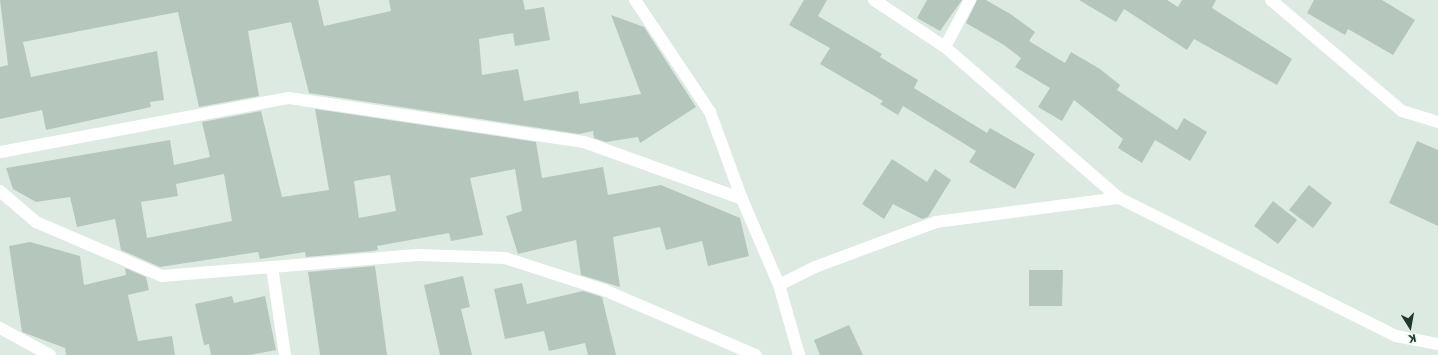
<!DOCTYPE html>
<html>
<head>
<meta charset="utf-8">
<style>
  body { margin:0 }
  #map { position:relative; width:1438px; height:355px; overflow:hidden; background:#ddeae2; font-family:Poppins,sans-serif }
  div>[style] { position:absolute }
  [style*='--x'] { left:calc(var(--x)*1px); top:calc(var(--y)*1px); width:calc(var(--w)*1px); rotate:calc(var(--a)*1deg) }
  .building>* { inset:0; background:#b5c7bd }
  .minor>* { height:12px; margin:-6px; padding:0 6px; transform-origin:6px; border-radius:6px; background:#fff }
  span { translate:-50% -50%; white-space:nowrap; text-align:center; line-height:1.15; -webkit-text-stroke:4px #edf6f0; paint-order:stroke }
  .north { position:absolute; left:1390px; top:307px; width:40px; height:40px; -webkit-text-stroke:3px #edf6f0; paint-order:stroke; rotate:169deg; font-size:11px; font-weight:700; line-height:16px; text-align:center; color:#1e392e }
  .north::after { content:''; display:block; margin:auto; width:14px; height:18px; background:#1e392e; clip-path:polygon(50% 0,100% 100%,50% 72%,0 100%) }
</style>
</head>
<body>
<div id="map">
  <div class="building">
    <i style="clip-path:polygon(0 0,318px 0,324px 26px,391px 11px,389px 0,523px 0,525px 10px,544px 7px,550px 40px,515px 46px,513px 33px,479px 39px,482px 75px,518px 69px,524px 101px,578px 91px,580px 104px,641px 94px,611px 15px,644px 27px,696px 107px,640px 143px,638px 137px,606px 142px,594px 138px,593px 131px,579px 134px,309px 93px,291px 22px,248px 31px,259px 96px,199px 107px,178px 12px,23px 42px,31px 77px,157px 51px,164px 100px,150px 102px,151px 107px,46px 130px,42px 110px,0 119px,0 67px,8px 65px)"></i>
    <i style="clip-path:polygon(804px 0,827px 0,818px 16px,882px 54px,880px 57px,918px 80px,914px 88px,987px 133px,990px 128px,1035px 154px,1015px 189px,969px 162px,976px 151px,903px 106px,898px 115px,880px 104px,883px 101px,820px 64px,830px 48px,789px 25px)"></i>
    <i style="clip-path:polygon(927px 0,962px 0,940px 31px,917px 18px)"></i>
    <i style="clip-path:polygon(977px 0,986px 0,1012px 15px,1035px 32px,1029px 41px,1065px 63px,1071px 52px,1100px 69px,1120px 85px,1117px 90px,1177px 130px,1184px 118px,1207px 132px,1190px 161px,1155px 140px,1142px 163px,1118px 148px,1123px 139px,1074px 100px,1062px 121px,1038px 107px,1050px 88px,1015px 67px,1021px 58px,1004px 45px,966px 23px)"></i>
    <i style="clip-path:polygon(1079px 0,1167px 0,1178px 7px,1182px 0,1216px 0,1212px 8px,1292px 59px,1277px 85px,1194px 39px,1187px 50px,1124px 9px,1116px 22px)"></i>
    <i style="clip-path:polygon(1314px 0,1382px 0,1415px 20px,1393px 55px,1348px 29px,1345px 35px,1307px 13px)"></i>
    <i style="clip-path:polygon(evenodd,315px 109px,536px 142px,542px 178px,603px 167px,608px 195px,661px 185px,740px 218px,749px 256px,708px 266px,702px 241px,666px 250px,660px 227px,613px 237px,620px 287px,581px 275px,576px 240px,518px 254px,506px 216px,522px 211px,515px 169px,470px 178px,483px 235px,451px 241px,449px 233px,377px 246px,378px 250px,373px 251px,306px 257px,305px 252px,260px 259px,258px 252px,160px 267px,121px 250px,115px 219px,77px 227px,70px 197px,36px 202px,13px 189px,6px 168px,170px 140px,174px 165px,210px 157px,202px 122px,261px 111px,282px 197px,329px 190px,315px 109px,224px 174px,232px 221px,147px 238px,141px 202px,178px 196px,176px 184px,224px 174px,315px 109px,390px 175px,396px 211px,359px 218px,354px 181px,390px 175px)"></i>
    <i style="clip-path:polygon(1417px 141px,1438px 150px,1438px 226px,1389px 203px)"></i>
    <i style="clip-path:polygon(892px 159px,927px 182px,935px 169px,951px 180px,928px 217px,922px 219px,893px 204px,884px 219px,862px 204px)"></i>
    <i style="clip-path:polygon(1309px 185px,1332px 203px,1313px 228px,1289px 210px)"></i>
    <i style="clip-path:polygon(1273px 201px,1297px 220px,1278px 244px,1254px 226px)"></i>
    <i style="clip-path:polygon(30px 242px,80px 256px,84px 285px,126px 275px,125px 268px,146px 277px,149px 290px,128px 295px,138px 341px,172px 336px,175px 355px,66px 355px,65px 348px,22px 332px,9px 246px)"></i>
    <i style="clip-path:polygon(375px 266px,387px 355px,320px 355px,308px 272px)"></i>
    <i style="clip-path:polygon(1029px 270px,1063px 270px,1062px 306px,1029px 306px)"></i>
    <i style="clip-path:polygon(463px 276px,470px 307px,461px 309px,472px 355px,440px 355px,424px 285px)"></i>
    <i style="clip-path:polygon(522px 283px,527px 304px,583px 291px,602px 297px,616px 355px,588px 355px,585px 343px,549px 351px,544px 331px,505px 339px,494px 289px)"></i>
    <i style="clip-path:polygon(232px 296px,234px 303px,265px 296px,276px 350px,250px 355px,211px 355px,209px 344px,204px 345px,195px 304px)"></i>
    <i style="clip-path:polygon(849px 325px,863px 355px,820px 355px,814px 340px)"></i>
  </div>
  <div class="minor">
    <i style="--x:635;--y:0;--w:135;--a:56.2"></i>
    <i style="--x:710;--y:112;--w:93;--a:69.8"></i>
    <i style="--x:742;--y:199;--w:94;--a:66.7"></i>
    <i style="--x:874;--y:0;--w:85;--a:33.5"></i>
    <i style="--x:970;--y:0;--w:53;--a:118"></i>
    <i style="--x:945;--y:47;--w:230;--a:41"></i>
    <i style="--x:1271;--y:0;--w:172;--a:40.3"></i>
    <i style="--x:1402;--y:111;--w:38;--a:17"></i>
    <i style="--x:0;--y:152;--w:294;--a:-10.6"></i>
    <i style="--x:289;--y:98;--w:298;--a:8.5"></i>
    <i style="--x:584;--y:142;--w:168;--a:19.8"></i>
    <i style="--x:0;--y:191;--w:48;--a:40.7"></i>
    <i style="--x:36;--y:222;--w:137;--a:23.2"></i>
    <i style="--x:162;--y:276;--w:259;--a:-4.7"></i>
    <i style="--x:420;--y:255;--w:85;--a:2"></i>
    <i style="--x:505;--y:258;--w:104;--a:17.9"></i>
    <i style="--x:604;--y:290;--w:165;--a:23.2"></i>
    <i style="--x:272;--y:267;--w:89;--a:81.6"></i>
    <i style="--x:0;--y:328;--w:57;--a:28.4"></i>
    <i style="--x:799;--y:355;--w:73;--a:-105.9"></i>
    <i style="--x:779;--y:285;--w:40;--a:-26.6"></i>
    <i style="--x:815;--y:267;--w:129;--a:-20.4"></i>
    <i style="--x:936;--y:222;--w:185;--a:-7.5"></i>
    <i style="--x:1119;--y:198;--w:309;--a:26.5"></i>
    <i style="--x:1396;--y:336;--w:43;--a:10.8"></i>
  </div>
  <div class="north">K</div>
</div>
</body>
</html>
